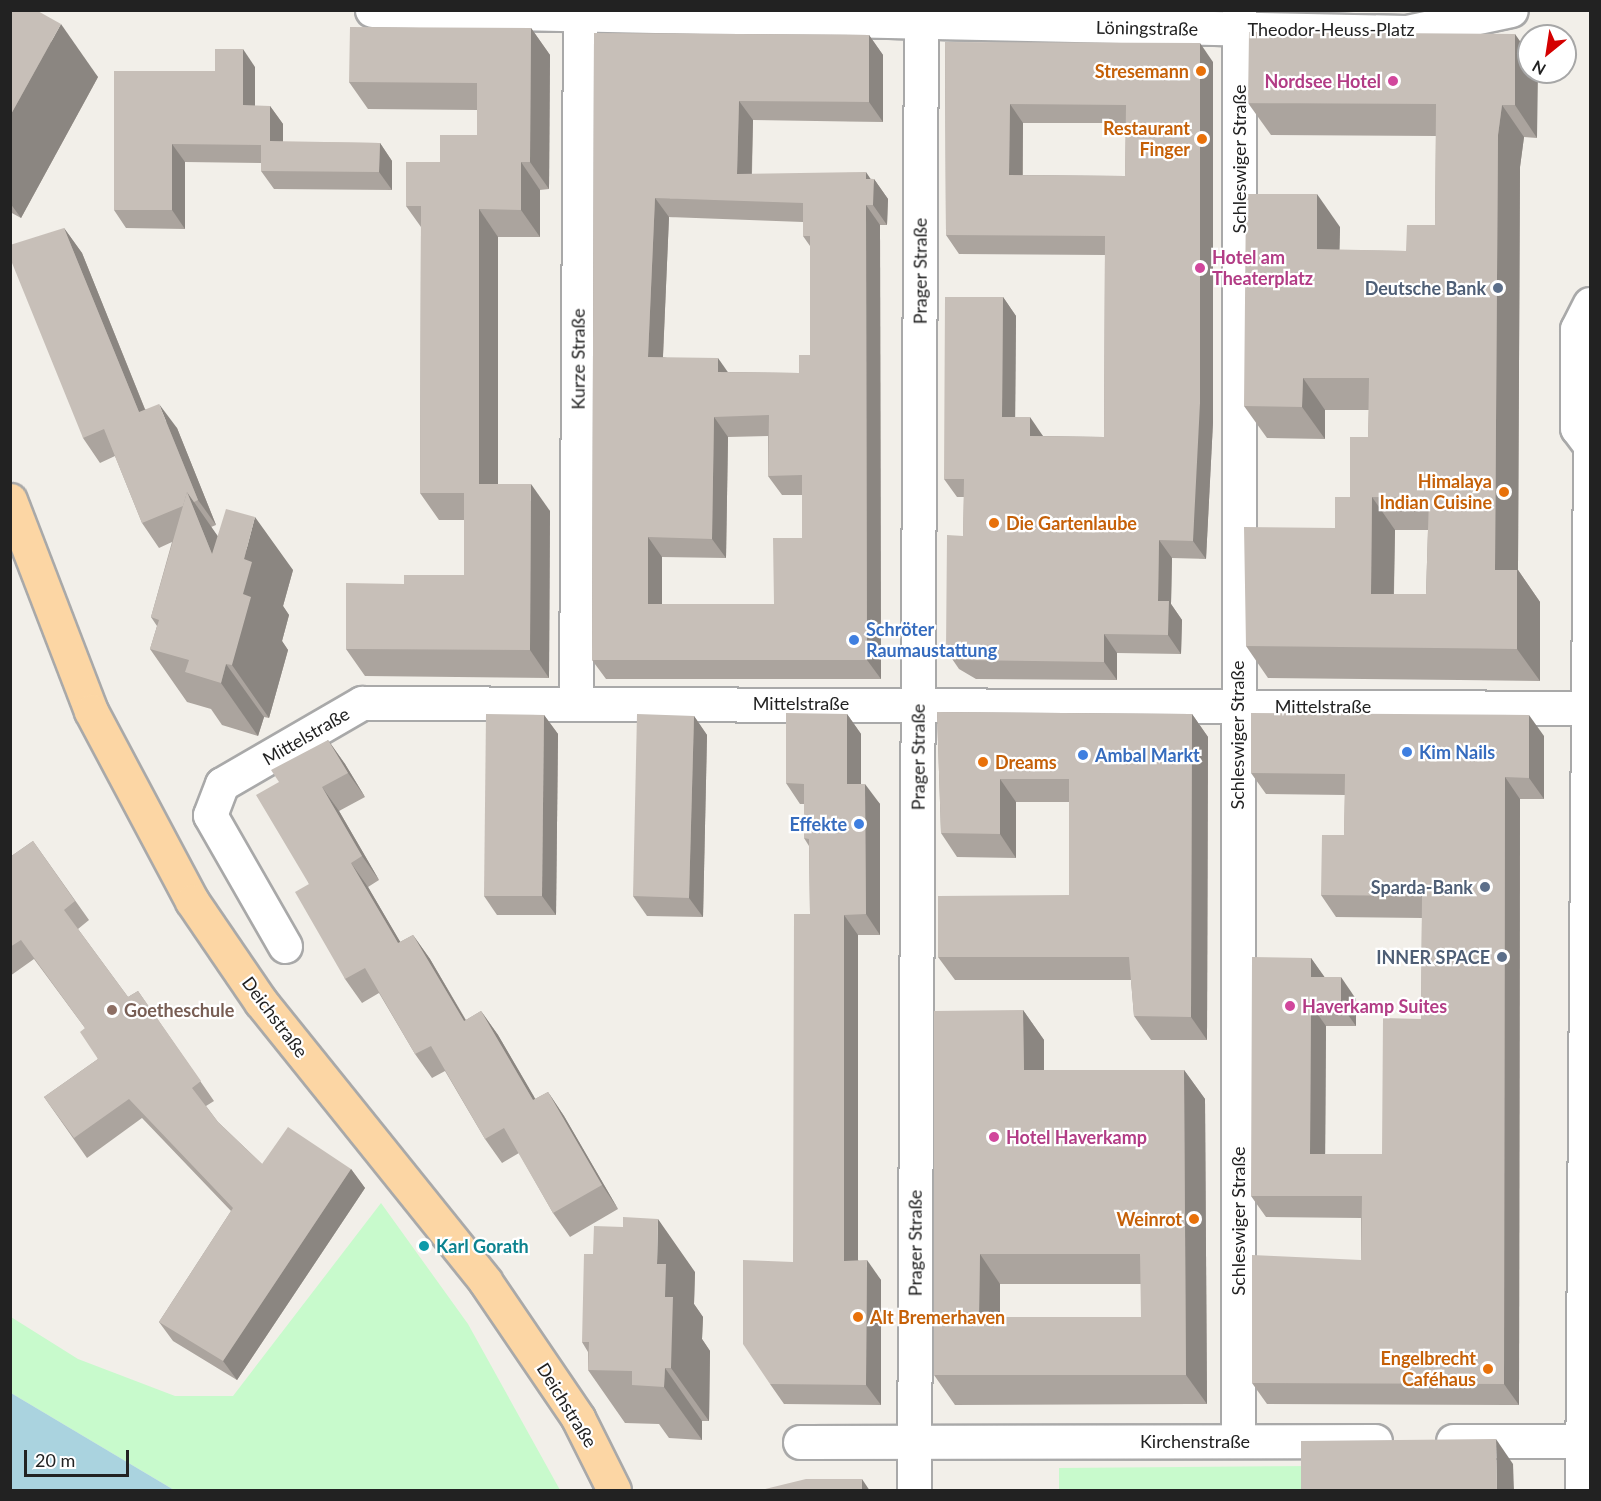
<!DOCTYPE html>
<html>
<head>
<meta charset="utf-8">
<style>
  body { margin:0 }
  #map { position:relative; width:1601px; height:1501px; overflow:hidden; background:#f2efe9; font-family:Lato,sans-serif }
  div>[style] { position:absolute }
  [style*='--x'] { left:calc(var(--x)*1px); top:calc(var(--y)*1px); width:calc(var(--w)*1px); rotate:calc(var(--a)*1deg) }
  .park>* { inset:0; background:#c8facc }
  .water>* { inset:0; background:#aad3df }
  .roads { filter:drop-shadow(2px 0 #a9a9a9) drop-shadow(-2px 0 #a9a9a9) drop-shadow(0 2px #a9a9a9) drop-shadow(0 -2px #a9a9a9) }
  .minor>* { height:33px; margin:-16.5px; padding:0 16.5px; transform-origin:16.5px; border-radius:16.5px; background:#fff }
  .major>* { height:33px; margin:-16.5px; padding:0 16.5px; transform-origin:16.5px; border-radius:16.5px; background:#fcd6a4 }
  .wall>* { inset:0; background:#aba49e }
  .shaded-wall>* { inset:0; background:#8b8681 }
  .building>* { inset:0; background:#c7bfb8 }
  .dots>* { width:16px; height:16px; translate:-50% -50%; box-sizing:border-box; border:3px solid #fff; border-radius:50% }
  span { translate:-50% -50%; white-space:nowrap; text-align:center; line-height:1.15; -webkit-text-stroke:4.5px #fff; paint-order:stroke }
  .street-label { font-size:18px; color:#222 }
  .food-label { font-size:18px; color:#c56008; font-weight:700 }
  .right { translate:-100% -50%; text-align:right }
  .left { translate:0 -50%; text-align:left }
  .hotel-label { font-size:18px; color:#b23c85; font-weight:700 }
  .service-label { font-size:18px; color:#4e5e75; font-weight:700 }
  .shop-label { font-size:18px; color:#366cbe; font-weight:700 }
  .education-label { font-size:18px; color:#785e54; font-weight:700 }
  .culture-label { font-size:18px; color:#0d838f; font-weight:700 }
  .frame { position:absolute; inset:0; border:12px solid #222; pointer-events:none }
  .north { position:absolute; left:1517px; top:24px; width:60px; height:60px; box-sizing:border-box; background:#fff; border:2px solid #a7a7a7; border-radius:50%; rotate:210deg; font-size:16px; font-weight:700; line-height:24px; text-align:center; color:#222 }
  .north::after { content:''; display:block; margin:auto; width:21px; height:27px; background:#d40000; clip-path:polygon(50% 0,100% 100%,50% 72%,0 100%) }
  .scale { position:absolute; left:24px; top:1450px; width:105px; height:27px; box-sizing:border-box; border:3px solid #222; border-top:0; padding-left:8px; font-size:18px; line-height:21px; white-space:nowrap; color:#222; -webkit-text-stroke:4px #fff; paint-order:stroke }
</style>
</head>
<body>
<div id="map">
  <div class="park">
    <i style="clip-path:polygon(381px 1203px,468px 1324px,560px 1490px,174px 1490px,11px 1393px,11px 1317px,78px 1359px,175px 1396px,233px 1396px)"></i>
    <i style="clip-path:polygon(1318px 1466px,1318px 1490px,1059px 1490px,1059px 1468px)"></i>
  </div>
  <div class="water">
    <i style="clip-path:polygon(11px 1393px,174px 1490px,11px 1490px)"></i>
  </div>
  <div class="roads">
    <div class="minor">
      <i style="--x:372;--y:10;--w:1035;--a:1.22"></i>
      <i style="--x:1407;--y:32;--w:106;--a:-11.9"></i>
      <i style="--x:576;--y:703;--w:688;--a:-89.67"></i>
      <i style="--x:285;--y:946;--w:151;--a:-119.8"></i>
      <i style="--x:210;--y:815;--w:33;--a:-69"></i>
      <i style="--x:222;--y:784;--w:162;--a:-30.1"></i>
      <i style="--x:362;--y:703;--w:1224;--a:0.23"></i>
      <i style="--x:1238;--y:1441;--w:1431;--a:-89.96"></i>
      <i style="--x:1453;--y:1441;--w:137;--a:0"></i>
      <i style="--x:800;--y:1442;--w:575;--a:-0.1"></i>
      <i style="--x:914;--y:1490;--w:1467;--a:-89.73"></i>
      <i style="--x:1582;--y:1490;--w:1045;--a:-89.56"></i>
      <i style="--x:1590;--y:445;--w:21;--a:-127"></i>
      <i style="--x:1577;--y:428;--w:99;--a:-90"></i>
      <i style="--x:1577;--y:329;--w:28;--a:-63"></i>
    </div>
    <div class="major">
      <i style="--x:10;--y:500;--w:226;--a:69"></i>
      <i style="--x:91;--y:711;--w:215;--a:62"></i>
      <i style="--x:192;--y:901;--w:122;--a:55.7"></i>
      <i style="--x:261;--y:1002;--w:358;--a:51.2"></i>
      <i style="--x:485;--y:1281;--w:166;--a:55.8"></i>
      <i style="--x:578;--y:1418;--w:80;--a:63.4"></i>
    </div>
  </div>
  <div class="wall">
    <i style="clip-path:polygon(10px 10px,98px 77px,21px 218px,10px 212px)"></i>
    <i style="clip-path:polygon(531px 28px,550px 55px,549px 189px,540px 190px,540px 237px,498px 237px,498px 484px,550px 511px,549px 678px,365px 676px,346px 649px,404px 584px,464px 575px,464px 520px,439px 520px,420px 493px,421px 227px,406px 206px,440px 162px,477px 135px,477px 110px,368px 109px,349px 82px)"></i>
    <i style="clip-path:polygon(evenodd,594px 33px,869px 35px,883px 55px,883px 122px,753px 120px,752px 174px,874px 179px,888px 199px,887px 225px,880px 225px,881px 679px,606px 679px,592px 660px,594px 33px,669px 217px,803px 222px,803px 236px,810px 246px,810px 355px,799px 373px,727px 372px,663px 357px,669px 217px,594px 33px,768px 436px,768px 476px,782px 495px,802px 495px,802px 538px,774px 604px,662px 604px,662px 557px,726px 558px,728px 437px,768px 436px)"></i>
    <i style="clip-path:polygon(evenodd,1515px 34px,1537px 138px,1524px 137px,1520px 167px,1518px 570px,1540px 602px,1540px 681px,1268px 678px,1246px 646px,1335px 528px,1350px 497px,1368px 437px,1369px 410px,1325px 410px,1325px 439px,1267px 438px,1244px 406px,1340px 227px,1339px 250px,1406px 251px,1435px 225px,1436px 136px,1271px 135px,1248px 103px,1515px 34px,1395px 530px,1428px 530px,1426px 594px,1394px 594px,1395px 530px)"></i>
    <i style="clip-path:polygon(evenodd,945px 42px,1213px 62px,1213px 422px,1206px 559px,1172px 558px,1171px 604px,1182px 620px,1181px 654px,1117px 653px,1117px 680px,976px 679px,959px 669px,946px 650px,963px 536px,964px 497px,957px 497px,944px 479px,1003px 297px,1016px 316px,1015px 417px,1043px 436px,1104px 437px,1105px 255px,959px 254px,946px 235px,945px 42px,1023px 123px,1126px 123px,1125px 176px,1023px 175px,1023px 123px)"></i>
    <i style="clip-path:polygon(255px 67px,255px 106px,270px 106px,283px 124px,283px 142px,380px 143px,392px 161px,392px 190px,274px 189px,261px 171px,261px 163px,185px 162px,185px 229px,126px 228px,114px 210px,215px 71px)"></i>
    <i style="clip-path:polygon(64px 228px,82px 253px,145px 409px,177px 428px,216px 525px,211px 527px,217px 536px,293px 570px,283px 606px,289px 615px,282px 641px,288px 650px,269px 718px,264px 717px,258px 736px,222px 725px,211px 709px,187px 702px,150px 649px,157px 626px,151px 617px,172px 542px,159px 548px,142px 523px,115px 456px,100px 463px,83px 438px)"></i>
    <i style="clip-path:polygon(937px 712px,1192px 714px,1208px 737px,1207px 1040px,1151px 1040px,1134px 1016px,1131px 980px,955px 980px,938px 957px,1069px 895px,1069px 802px,1016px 802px,1016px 858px,957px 857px,941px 833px)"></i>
    <i style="clip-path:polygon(847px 714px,861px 734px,861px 784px,880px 804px,880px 935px,858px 935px,858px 1260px,881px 1280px,881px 1405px,784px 1404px,770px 1384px,793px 1262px,810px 914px,809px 846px,804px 838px,804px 804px,800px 804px,786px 783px)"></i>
    <i style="clip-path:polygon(544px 715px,558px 734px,556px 915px,497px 915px,484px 896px)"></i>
    <i style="clip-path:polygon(694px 716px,707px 735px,703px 917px,647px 916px,633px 896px)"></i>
    <i style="clip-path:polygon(1544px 736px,1544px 799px,1520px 799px,1519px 1405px,1267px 1404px,1252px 1383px,1361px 1260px,1361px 1218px,1266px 1217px,1251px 1196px,1311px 958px,1324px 977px,1356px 999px,1356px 1026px,1326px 1026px,1325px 1154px,1382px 1154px,1421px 1019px,1422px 918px,1336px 917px,1321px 895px,1344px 835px,1345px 795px,1266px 794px,1251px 773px)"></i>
    <i style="clip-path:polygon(328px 740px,345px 764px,365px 797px,339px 811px,379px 880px,368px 887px,400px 942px,413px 935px,430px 959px,466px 1020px,481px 1011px,498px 1035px,535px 1099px,548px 1092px,564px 1116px,618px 1209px,570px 1237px,553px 1213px,519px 1153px,502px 1163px,485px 1139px,445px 1071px,432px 1078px,415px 1054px,379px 993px,362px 1003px,345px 979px,309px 884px,279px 782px)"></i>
    <i style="clip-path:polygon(33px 841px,89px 920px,78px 929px,128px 997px,138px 991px,214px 1101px,206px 1106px,218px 1122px,262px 1164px,351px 1169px,365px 1188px,237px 1380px,173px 1341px,159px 1322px,231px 1211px,142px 1118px,87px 1158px,44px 1097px,98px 1059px,85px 1028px,34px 959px,10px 976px,10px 857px)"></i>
    <i style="clip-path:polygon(evenodd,1023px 1010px,1044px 1040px,1044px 1070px,1184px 1070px,1205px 1099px,1207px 1404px,955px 1405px,934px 1375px,1023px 1010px,1000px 1284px,1141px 1284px,1141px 1317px,1000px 1317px,1000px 1284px)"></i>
    <i style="clip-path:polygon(695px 1272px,694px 1304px,703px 1317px,702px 1339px,710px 1351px,709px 1421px,702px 1421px,702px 1440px,669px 1438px,659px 1424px,625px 1423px,588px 1370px,588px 1352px,582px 1342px)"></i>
  </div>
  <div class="shaded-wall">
    <i style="clip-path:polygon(61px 24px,98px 77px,21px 218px,10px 203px,10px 116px)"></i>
    <i style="clip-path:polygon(531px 28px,550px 55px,549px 189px,530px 162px)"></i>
    <i style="clip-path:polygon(1515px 34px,1529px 54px,1529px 72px,1538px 72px,1537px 138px,1515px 105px)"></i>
    <i style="clip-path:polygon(869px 35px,883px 55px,883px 122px,869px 102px)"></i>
    <i style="clip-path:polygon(1200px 43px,1213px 62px,1213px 422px,1206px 559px,1193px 541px)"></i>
    <i style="clip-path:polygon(243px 49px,255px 67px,255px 124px,243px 105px)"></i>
    <i style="clip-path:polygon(739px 101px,753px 120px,751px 194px,737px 174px)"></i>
    <i style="clip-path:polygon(1010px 104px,1023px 123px,1022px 194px,1009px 175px)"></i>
    <i style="clip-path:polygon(1502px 105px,1524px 137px,1520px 167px,1518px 570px,1540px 602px,1540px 681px,1517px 649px,1495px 570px,1498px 135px)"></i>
    <i style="clip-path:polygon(270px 106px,283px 124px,283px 160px,270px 141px)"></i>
    <i style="clip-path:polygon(380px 143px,392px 161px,392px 190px,379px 172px)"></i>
    <i style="clip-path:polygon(172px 144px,185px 162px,185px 229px,172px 210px)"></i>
    <i style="clip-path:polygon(521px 162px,540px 190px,540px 237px,521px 210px)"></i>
    <i style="clip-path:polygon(866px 172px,874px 184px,874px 179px,888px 199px,887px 225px,873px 205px,866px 179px)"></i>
    <i style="clip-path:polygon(1317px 194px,1340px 227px,1339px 281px,1317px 249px)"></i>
    <i style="clip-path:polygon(655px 198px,669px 217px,662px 377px,648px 357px)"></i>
    <i style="clip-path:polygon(866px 205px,880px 225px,881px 679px,867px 660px)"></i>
    <i style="clip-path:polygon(479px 209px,498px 237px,498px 511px,479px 484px)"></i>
    <i style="clip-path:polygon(64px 228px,82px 253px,156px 437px,139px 412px)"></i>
    <i style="clip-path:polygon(1003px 297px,1016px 316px,1015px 435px,1002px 417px)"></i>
    <i style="clip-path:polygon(718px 358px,732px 378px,718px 372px)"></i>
    <i style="clip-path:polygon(1303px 378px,1325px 410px,1325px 439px,1302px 407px)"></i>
    <i style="clip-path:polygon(159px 404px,177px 428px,216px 525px,198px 500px)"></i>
    <i style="clip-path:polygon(714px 417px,728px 437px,726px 558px,712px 539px)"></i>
    <i style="clip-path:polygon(1030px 417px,1043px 436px,1030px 436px)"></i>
    <i style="clip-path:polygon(531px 484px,550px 511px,549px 678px,530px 650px)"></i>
    <i style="clip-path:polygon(187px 492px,224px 545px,244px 559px,255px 517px,293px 570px,283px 606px,289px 615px,282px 641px,288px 650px,269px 718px,232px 665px,212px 554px)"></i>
    <i style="clip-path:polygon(1372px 497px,1395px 530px,1393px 626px,1371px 594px)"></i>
    <i style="clip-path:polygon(648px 537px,662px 557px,662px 624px,648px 604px)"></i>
    <i style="clip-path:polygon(1159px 540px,1172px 558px,1171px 604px,1182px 620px,1181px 654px,1168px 635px,1158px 601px)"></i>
    <i style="clip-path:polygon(1104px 634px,1117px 653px,1117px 680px,1104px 662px)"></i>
    <i style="clip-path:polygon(226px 664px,264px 717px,258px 736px,221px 683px)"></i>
    <i style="clip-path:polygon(847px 714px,861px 734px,861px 804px,847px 784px)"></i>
    <i style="clip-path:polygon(1192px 714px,1208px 737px,1207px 1040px,1191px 1017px)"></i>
    <i style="clip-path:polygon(544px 715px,558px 734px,556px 915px,542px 896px)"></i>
    <i style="clip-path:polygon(1529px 715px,1544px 736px,1544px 799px,1529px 778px)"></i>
    <i style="clip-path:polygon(694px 716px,707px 735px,703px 917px,689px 898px)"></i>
    <i style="clip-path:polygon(328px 740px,345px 764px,365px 797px,348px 773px)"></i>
    <i style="clip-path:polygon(1505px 777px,1520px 799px,1519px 1405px,1504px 1384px)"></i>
    <i style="clip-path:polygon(1000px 779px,1016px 802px,1016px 858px,1000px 834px)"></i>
    <i style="clip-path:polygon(865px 784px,880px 804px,880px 935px,866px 914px)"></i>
    <i style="clip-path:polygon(322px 787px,339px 811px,379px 880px,362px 856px)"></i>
    <i style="clip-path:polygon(351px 863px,368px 887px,415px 967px,398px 943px)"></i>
    <i style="clip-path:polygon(844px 915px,858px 935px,858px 1281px,844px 1261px)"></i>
    <i style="clip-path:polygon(413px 935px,430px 959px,480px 1045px,464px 1021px)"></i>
    <i style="clip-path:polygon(1311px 958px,1326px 979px,1311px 977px)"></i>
    <i style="clip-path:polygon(1341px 977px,1356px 999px,1356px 1026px,1341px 1005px)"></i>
    <i style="clip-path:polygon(1311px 1005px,1326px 1026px,1325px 1176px,1310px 1154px)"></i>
    <i style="clip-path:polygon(1023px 1010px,1044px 1040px,1044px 1100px,1024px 1070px)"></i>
    <i style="clip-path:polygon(481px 1011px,498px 1035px,550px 1124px,533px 1100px)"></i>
    <i style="clip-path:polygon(1184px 1070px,1205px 1099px,1207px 1404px,1186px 1375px)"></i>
    <i style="clip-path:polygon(548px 1092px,564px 1116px,618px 1209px,602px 1185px)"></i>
    <i style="clip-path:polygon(351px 1169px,365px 1188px,237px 1380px,223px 1361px)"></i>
    <i style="clip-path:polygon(658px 1219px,695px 1272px,694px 1304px,703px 1317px,702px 1339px,710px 1351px,709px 1421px,671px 1368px,665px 1297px,657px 1264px)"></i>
    <i style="clip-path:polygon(980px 1254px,1000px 1284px,1000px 1347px,979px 1317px)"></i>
    <i style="clip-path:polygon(867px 1260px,881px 1280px,881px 1405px,866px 1385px)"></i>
    <i style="clip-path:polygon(665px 1368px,702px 1421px,702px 1440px,664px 1387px)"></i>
    <i style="clip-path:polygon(1496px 1439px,1513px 1464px,1514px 1491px,1497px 1491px)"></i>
    <i style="clip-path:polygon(862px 1479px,870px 1491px,862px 1491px)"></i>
  </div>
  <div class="building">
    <i style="clip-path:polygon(10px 10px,36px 10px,61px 24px,10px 116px)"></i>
    <i style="clip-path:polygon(350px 27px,531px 28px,530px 162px,521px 162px,521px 210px,479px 209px,479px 484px,531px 484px,530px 650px,346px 649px,346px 583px,404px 584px,404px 575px,464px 575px,464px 493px,420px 493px,421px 206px,406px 206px,406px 162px,440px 162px,440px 135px,477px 135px,477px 83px,349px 82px)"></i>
    <i style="clip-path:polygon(evenodd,1249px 32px,1515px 34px,1515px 105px,1502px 105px,1498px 135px,1495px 570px,1517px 570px,1517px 649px,1246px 646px,1244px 527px,1335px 528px,1335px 497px,1350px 497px,1350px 437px,1368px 437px,1369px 378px,1303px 378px,1302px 407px,1244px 406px,1246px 194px,1317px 194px,1317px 249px,1406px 251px,1407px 225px,1435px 225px,1436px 104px,1248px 103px,1249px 32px,1372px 497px,1429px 498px,1426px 594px,1371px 594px,1372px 497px)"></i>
    <i style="clip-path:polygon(evenodd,594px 33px,869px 35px,869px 102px,739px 101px,737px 174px,866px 172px,866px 179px,874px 179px,873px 205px,866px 205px,867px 660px,592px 660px,594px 33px,655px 198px,803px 203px,803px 236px,810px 236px,810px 355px,799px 355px,799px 373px,718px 372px,718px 358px,648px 357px,655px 198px,594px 33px,769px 415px,768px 476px,802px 475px,802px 538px,773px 538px,774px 604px,648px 604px,648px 537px,712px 539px,714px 417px,769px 415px)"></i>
    <i style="clip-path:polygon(evenodd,945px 42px,1200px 43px,1200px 403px,1193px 541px,1159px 540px,1158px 601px,1169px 601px,1168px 635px,1104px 634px,1104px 662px,963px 660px,946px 650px,947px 535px,963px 536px,964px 479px,944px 479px,945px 297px,1003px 297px,1002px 417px,1030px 417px,1030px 436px,1104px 437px,1105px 236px,946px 235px,945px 42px,1010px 104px,1126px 105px,1125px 176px,1009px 175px,1010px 104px)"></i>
    <i style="clip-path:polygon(215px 49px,243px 49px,243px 105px,270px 106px,270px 141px,380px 143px,379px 172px,261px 171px,261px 145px,172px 144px,172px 210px,114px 210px,114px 71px,215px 71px)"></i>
    <i style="clip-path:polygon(64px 228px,139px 412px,159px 404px,198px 500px,194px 502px,187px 492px,183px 506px,142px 523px,104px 429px,83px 438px,10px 258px,10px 245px)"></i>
    <i style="clip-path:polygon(187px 492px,212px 554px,226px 509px,255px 517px,244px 559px,252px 562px,243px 594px,251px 597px,232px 665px,226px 664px,221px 683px,185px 672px,189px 660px,150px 649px,159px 620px,151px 617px)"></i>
    <i style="clip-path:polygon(1590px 615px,1590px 702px,1589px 702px)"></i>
    <i style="clip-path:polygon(937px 712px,1192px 714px,1191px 1017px,1134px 1016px,1129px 957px,938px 957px,938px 896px,1069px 895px,1069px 779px,1000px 779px,1000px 834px,941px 833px)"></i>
    <i style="clip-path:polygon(786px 713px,847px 714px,847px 784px,865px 784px,866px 914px,844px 915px,844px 1261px,867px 1260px,866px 1385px,770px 1384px,743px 1344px,743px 1260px,793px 1262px,794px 914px,810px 914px,809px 839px,804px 838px,804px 784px,786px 783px)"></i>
    <i style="clip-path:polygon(1251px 713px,1529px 715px,1529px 778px,1505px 777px,1504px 1384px,1252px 1383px,1252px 1255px,1361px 1260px,1362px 1196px,1251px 1196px,1252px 957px,1311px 958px,1311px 977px,1341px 977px,1341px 1005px,1311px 1005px,1310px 1154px,1382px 1154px,1383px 1018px,1421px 1019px,1422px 896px,1321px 895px,1322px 835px,1344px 835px,1345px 774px,1251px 773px)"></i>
    <i style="clip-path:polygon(486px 714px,544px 715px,542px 896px,484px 896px)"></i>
    <i style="clip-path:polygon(637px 714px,694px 716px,689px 898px,633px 896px)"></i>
    <i style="clip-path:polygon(328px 740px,348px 773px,322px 787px,362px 856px,351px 863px,398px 943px,413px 935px,464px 1021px,481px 1011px,533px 1100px,548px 1092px,602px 1185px,553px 1213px,504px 1128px,485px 1139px,431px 1046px,415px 1054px,365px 968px,345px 979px,295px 892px,309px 884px,256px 795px,279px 782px,271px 770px)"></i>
    <i style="clip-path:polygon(33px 841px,75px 901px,64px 910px,128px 997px,138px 991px,201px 1081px,192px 1088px,218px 1122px,262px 1164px,288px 1127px,351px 1169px,223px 1361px,159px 1322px,233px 1208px,129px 1099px,74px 1138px,44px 1097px,98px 1059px,80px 1032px,85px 1028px,21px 940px,10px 947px,10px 857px)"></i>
    <i style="clip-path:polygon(evenodd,1023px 1010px,1024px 1070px,1184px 1070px,1186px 1375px,934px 1375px,934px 1011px,1023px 1010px,980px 1254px,1140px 1254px,1141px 1317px,979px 1317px,980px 1254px)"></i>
    <i style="clip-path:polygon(623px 1217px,658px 1219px,657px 1264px,666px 1264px,665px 1297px,673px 1297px,671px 1368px,665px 1368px,664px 1387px,632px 1385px,632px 1371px,588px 1370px,589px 1342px,582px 1342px,584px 1254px,593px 1254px,594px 1226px,623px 1227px)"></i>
    <i style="clip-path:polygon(1496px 1439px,1497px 1491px,1301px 1491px,1301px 1441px)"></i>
    <i style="clip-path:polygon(806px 1479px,862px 1479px,862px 1491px,757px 1491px)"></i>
  </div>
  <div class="dots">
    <i style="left:1201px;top:71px;background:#e8710a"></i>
    <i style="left:1393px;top:81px;background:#d1479c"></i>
    <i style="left:1202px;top:139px;background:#e8710a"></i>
    <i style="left:1200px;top:268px;background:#d1479c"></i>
    <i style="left:1498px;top:288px;background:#5c6f8a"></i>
    <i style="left:1504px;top:492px;background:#e8710a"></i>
    <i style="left:994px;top:523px;background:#e8710a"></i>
    <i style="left:854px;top:640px;background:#3f7fe0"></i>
    <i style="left:1407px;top:752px;background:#3f7fe0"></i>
    <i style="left:1083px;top:755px;background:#3f7fe0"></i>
    <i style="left:983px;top:762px;background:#e8710a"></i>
    <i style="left:859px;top:824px;background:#3f7fe0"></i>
    <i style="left:1485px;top:887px;background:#5c6f8a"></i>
    <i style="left:1502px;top:957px;background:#5c6f8a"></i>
    <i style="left:1290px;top:1006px;background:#d1479c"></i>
    <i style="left:112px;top:1010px;background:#8d6e63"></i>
    <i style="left:994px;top:1137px;background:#d1479c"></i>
    <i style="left:1194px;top:1219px;background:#e8710a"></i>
    <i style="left:424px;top:1246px;background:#0f9aa8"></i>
    <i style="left:858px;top:1317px;background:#e8710a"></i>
    <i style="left:1488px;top:1369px;background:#e8710a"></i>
  </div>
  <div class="street-label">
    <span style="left:1147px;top:28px;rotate:1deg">Löningstraße</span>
    <span style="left:1331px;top:29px">Theodor-Heuss-Platz</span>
    <span style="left:1239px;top:159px;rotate:-90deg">Schleswiger Straße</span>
    <span style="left:920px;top:271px;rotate:-90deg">Prager Straße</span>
    <span style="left:578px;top:359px;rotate:-90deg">Kurze Straße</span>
    <span style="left:801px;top:703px">Mittelstraße</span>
    <span style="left:1323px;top:706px">Mittelstraße</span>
    <span style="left:1237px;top:735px;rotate:-90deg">Schleswiger Straße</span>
    <span style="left:306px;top:736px;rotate:-30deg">Mittelstraße</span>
    <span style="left:918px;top:757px;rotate:-90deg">Prager Straße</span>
    <span style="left:275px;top:1017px;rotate:53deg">Deichstraße</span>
    <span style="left:1238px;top:1221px;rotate:-90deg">Schleswiger Straße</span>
    <span style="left:915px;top:1243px;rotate:-90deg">Prager Straße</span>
    <span style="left:567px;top:1405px;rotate:58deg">Deichstraße</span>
    <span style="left:1195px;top:1441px">Kirchenstraße</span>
  </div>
  <div class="food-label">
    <span class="right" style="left:1189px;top:71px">Stresemann</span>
    <span class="right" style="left:1190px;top:139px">Restaurant<br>Finger</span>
    <span class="right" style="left:1492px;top:492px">Himalaya<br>Indian Cuisine</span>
    <span class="left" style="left:1006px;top:523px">Die Gartenlaube</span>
    <span class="left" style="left:995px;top:762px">Dreams</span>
    <span class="right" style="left:1182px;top:1219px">Weinrot</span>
    <span class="left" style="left:870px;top:1317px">Alt Bremerhaven</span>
    <span class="right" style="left:1476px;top:1369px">Engelbrecht<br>Caféhaus</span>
  </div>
  <div class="hotel-label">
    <span class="right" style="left:1381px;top:81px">Nordsee Hotel</span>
    <span class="left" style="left:1212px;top:268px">Hotel am<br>Theaterplatz</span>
    <span class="left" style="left:1302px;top:1006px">Haverkamp Suites</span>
    <span class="left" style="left:1006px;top:1137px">Hotel Haverkamp</span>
  </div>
  <div class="service-label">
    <span class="right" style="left:1486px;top:288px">Deutsche Bank</span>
    <span class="right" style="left:1473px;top:887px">Sparda-Bank</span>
    <span class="right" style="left:1490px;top:957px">INNER SPACE</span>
  </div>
  <div class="shop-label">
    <span class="left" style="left:866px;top:640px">Schröter<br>Raumaustattung</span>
    <span class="left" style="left:1419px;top:752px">Kim Nails</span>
    <span class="left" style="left:1095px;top:755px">Ambal Markt</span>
    <span class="right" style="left:847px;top:824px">Effekte</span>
  </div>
  <div class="education-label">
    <span class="left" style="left:124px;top:1010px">Goetheschule</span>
  </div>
  <div class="culture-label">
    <span class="left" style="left:436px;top:1246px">Karl Gorath</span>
  </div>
  <div class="frame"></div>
  <div class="north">N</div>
  <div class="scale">20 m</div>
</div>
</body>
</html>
